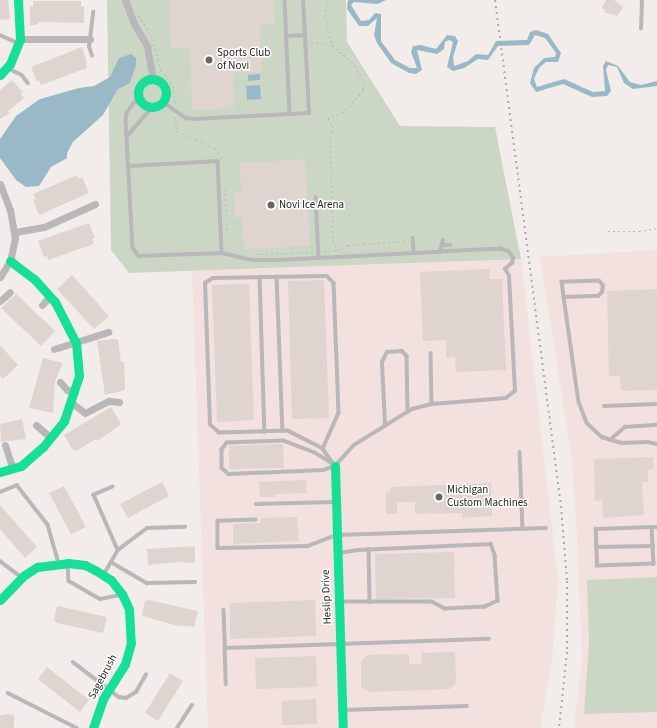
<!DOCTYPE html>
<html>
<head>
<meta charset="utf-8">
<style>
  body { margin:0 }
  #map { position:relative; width:657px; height:728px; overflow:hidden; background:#f2edea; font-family:"Source Sans 3",sans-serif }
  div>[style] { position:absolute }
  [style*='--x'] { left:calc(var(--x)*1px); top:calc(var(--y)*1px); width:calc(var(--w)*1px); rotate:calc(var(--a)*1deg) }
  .industrial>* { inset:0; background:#f2e1de }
  .green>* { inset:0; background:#ccd6c5 }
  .water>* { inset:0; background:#9ab9c7 }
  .building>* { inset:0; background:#dfd4cf }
  .path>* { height:1px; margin-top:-0.5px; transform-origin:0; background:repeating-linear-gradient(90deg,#bab7b7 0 2px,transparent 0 5px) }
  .lane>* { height:3.5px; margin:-1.75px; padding:0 1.75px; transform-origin:1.75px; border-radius:1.75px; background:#b9b7b9 }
  .street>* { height:7px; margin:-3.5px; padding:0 3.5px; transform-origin:3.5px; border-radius:3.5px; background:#b9b7b9 }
  .fast>* { height:9px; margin:-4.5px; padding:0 4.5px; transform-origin:4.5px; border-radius:4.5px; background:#16e098 }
  .fast>.ring { margin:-4.5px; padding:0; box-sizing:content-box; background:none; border:9px solid #16e098; border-radius:50% }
  .rail>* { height:2px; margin-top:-1px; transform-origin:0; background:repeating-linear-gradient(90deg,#acaaa9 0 2px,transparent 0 6px) }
  .dots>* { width:11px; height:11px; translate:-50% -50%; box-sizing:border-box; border:2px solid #fff; border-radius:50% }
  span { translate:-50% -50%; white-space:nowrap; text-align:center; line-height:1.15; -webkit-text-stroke:3px #fff; paint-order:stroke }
  .poi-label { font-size:11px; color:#211e1c }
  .left { translate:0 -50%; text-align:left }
  .street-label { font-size:11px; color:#211e1c }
</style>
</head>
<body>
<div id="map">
  <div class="industrial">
    <i style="clip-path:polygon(657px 250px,657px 728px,574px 728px,582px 657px,576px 516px,571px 453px,540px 257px)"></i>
    <i style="clip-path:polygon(521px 259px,558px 579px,552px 659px,540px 728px,208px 728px,192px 271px)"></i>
  </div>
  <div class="green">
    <i style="clip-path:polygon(107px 0,346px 0,347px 42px,400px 126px,495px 127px,521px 259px,129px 273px,111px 250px)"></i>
    <i style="clip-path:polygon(657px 577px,657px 712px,584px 714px,589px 643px,587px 580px)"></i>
  </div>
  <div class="water">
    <i style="clip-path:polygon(348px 0,386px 0,378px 4px,354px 2px,351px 5px,361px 21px,369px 20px,375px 13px,381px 14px,381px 41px,395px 60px,410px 68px,417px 68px,411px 52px,413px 46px,421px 45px,436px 49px,447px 35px,455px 36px,458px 41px,453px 57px,454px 66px,468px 61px,476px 54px,488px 55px,496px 41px,527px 40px,530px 32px,536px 30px,548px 34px,561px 53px,558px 62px,546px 62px,539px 68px,534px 79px,537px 87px,564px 79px,593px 92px,605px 91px,603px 66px,606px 61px,618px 66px,630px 82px,641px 85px,657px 81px,657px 86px,633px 89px,624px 83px,617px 67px,608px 65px,606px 70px,611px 91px,607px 96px,592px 97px,563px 84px,536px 92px,530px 83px,534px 68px,544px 58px,555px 57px,556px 53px,545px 38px,535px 35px,529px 45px,498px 46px,488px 60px,478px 59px,464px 68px,453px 71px,447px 67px,453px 42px,449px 40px,445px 42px,444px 49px,437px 54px,417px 50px,422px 70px,416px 74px,409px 73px,391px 63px,377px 43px,374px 35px,377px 18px,368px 26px,359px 26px,347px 9px)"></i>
    <i style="clip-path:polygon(131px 54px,136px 58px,136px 65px,130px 83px,118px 89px,103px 115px,73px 142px,67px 153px,67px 158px,51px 167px,39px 186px,26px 187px,16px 180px,0 158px,0 139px,16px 116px,40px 99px,79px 88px,94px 86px,110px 77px,119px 58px)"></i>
    <i style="clip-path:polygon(260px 74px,260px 80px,248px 81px,248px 75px)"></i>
    <i style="clip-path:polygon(260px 85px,261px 99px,247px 100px,246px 86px)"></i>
  </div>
  <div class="building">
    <i style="clip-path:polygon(0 0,8px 0,10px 19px,0 20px)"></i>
    <i style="clip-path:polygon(169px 0,274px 0,275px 24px,261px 25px,260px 29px,263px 72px,233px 73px,234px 108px,192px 110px,190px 48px,171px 48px)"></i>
    <i style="clip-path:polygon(606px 0,614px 0,623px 7px,617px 16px,604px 12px,605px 10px,602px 8px)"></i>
    <i style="clip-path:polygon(33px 1px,81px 1px,81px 6px,84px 6px,84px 23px,39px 22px,37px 25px,30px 25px,30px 6px,33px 6px)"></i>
    <i style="clip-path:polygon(82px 47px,87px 63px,85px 63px,87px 68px,41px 85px,39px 81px,37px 82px,31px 67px)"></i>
    <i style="clip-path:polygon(12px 80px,23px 92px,21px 94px,24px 98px,8px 111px,10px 113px,0 119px,0 90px)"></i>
    <i style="clip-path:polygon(305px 159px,310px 246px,244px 249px,242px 218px,235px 218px,234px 191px,241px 191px,240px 163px)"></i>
    <i style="clip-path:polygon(77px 175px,79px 179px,82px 177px,89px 193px,39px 215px,33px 200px,36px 199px,33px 194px)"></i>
    <i style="clip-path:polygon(89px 223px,95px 238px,92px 239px,94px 244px,48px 260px,47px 256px,44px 257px,38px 241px)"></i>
    <i style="clip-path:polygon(490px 269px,490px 279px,502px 279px,506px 370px,456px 372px,455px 357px,446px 358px,446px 340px,423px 341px,420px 272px)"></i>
    <i style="clip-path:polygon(72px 275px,109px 316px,94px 329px,57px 289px)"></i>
    <i style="clip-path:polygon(324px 280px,329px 418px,292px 419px,288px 281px)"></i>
    <i style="clip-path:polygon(249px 284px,254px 420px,217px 422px,212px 285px)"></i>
    <i style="clip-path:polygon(657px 289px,657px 390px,621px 391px,620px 376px,609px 376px,607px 291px)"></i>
    <i style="clip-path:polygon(16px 294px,55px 331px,41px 346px,1px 308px)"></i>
    <i style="clip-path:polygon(114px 339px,118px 340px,121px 362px,124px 362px,125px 390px,105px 395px,97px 341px)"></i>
    <i style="clip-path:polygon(0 345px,18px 365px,3px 379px,0 376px)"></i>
    <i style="clip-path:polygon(43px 358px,63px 363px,55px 381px,53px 413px,29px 408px)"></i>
    <i style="clip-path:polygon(111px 407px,120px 422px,119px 426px,97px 441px,96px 439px,76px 451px,73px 450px,64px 435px)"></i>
    <i style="clip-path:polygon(22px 419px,26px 439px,1px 442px,0 424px)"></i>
    <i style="clip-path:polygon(283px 444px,284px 468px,229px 469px,229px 446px)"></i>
    <i style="clip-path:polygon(653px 457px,654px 469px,648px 470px,648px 482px,642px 482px,644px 515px,603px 518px,602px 500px,595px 501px,594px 459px)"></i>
    <i style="clip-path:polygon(306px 480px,307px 493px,275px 494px,275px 497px,260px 497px,259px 482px)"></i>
    <i style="clip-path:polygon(162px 482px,169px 496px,128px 518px,120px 504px)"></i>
    <i style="clip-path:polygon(491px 483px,492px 516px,463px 518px,462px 513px,415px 514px,415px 502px,397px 502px,397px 514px,386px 514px,386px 492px,390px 491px,390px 487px)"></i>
    <i style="clip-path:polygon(64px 486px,86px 527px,71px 534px,49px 493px)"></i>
    <i style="clip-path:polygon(0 505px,37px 547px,25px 558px,0 529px)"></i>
    <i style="clip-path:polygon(297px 517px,299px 541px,233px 544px,233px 524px,261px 523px,261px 518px)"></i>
    <i style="clip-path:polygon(195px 546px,195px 563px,179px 562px,148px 565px,147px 549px)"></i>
    <i style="clip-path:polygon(454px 552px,455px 598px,376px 599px,375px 554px)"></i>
    <i style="clip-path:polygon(149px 600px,198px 611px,194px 627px,174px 625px,146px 617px,142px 615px,145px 601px)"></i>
    <i style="clip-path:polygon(315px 600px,316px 636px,230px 639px,230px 603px)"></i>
    <i style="clip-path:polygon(57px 606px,107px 617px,103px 633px,57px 623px,54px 620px)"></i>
    <i style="clip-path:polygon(455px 652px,456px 683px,450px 689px,369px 692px,361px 687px,361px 661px,367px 655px,409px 654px,409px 664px,422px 664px,421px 653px)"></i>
    <i style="clip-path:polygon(316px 656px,317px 687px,256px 689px,255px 658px)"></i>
    <i style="clip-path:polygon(47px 667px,89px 700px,80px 712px,38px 679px)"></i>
    <i style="clip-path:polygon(170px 673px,183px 681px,158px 721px,145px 713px)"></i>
    <i style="clip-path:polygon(316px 699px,317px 724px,282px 725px,282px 701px)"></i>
    <i style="clip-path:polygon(8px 714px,14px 715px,14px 728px,0 728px,0 715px)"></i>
  </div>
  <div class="path">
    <i style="--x:327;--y:0;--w:16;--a:97"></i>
    <i style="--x:325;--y:16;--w:29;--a:76"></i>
    <i style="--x:139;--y:15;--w:28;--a:60"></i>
    <i style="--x:153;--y:39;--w:32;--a:76"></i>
    <i style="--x:161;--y:70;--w:20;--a:53"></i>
    <i style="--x:173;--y:86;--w:18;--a:84"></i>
    <i style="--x:311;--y:42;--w:21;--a:8"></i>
    <i style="--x:332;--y:45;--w:30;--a:41"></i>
    <i style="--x:355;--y:65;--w:20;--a:63"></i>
    <i style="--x:364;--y:83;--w:7;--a:98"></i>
    <i style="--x:363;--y:90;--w:14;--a:129"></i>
    <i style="--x:354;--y:101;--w:16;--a:135"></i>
    <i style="--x:343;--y:112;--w:16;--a:158"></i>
    <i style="--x:328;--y:118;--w:9;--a:58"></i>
    <i style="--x:333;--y:126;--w:10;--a:107"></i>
    <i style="--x:330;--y:136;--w:104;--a:88.3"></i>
    <i style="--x:333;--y:240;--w:10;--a:61"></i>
    <i style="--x:175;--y:117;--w:14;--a:82"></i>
    <i style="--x:177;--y:131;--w:42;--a:24.1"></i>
    <i style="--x:215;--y:148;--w:12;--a:55"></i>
    <i style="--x:225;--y:189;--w:44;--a:87.4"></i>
    <i style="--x:608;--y:231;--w:31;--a:0"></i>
    <i style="--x:639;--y:231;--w:18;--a:-9"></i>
    <i style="--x:324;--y:252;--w:13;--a:-9"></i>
    <i style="--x:337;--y:250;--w:12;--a:-24"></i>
    <i style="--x:348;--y:245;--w:58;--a:-3.9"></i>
    <i style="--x:256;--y:254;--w:57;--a:-2"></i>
  </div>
  <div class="lane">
    <i style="--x:285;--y:0;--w:114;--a:87.5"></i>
    <i style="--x:290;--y:114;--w:19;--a:-3"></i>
    <i style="--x:309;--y:113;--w:113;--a:-93"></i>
    <i style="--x:641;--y:29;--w:29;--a:-88"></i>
    <i style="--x:0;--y:35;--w:20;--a:24"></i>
    <i style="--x:287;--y:36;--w:18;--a:-3"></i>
    <i style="--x:92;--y:56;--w:9;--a:-108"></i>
    <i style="--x:89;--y:47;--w:35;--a:-83"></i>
    <i style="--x:8;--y:68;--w:16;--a:27"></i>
    <i style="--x:22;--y:75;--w:10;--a:53"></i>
    <i style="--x:139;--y:97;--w:20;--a:127"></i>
    <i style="--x:127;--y:113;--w:7;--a:98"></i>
    <i style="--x:126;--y:120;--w:128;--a:86.9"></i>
    <i style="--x:133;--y:248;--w:10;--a:53"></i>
    <i style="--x:139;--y:256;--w:83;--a:-2.1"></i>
    <i style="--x:222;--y:253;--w:31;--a:13"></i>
    <i style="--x:252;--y:260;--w:26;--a:0"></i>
    <i style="--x:278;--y:260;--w:157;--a:-2.9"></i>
    <i style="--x:435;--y:252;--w:5;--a:0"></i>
    <i style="--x:440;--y:252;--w:12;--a:-76"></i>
    <i style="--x:163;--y:102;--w:28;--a:35"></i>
    <i style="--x:186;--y:118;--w:8;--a:7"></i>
    <i style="--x:194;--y:119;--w:96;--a:-3"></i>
    <i style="--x:128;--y:135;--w:37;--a:-49"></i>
    <i style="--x:129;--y:166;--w:89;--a:-3.2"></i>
    <i style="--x:218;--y:161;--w:92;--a:87.5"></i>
    <i style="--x:316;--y:197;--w:61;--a:87.2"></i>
    <i style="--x:413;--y:238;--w:15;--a:86"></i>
    <i style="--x:443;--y:245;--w:7;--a:0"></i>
    <i style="--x:260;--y:277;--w:155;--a:88.2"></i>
    <i style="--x:277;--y:277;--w:154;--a:87.8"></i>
    <i style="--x:564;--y:297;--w:34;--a:-2"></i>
    <i style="--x:598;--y:296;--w:6;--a:-45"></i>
    <i style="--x:602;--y:292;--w:6;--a:-81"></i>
    <i style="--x:603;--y:286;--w:6;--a:-129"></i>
    <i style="--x:599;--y:281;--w:37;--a:178"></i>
    <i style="--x:562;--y:282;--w:15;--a:82"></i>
    <i style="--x:564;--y:297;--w:106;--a:81.9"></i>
    <i style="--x:579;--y:402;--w:22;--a:69"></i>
    <i style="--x:587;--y:423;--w:21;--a:43"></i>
    <i style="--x:602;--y:437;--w:21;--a:17"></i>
    <i style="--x:622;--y:443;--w:26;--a:-2"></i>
    <i style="--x:648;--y:442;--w:9;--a:13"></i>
    <i style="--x:431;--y:353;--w:51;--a:88.9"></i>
    <i style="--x:604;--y:406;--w:53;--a:-2.2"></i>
    <i style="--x:385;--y:424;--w:62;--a:-92.8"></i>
    <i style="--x:382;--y:362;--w:11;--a:-63"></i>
    <i style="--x:387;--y:352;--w:15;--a:-4"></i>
    <i style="--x:402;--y:351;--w:7;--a:45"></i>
    <i style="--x:407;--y:356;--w:56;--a:89"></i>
    <i style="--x:610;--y:440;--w:20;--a:-41"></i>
    <i style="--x:625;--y:427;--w:32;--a:-4"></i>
    <i style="--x:323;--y:449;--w:39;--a:-153"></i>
    <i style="--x:288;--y:431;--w:69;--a:178.3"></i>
    <i style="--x:219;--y:433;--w:12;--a:-138"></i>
    <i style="--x:210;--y:425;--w:142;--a:-92"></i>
    <i style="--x:205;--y:283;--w:9;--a:-32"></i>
    <i style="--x:213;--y:278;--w:114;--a:-1"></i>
    <i style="--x:327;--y:276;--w:10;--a:45"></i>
    <i style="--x:334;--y:283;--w:130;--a:87.8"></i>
    <i style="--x:339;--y:413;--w:39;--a:114"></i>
    <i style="--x:323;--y:449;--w:17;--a:54"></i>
    <i style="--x:520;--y:452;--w:77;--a:87.8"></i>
    <i style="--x:334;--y:465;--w:22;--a:-148"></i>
    <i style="--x:315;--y:453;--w:33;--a:-159"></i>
    <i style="--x:284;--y:441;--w:57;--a:178"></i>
    <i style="--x:227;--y:443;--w:9;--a:126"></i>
    <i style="--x:222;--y:450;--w:18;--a:90"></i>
    <i style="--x:222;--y:468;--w:9;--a:41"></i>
    <i style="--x:229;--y:474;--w:94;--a:-2.4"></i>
    <i style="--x:323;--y:470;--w:13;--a:-18"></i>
    <i style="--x:335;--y:466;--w:28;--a:-48"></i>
    <i style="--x:354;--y:445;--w:68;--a:-31.8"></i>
    <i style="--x:412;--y:409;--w:21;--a:-14"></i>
    <i style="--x:432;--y:404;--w:74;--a:-4.6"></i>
    <i style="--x:506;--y:398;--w:11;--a:-38"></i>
    <i style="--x:515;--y:391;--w:115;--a:-93"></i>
    <i style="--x:509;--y:276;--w:8;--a:-120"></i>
    <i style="--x:505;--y:269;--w:9;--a:-41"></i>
    <i style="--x:512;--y:263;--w:5;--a:-79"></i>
    <i style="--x:513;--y:258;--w:7;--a:-124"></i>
    <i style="--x:509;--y:252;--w:9;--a:-159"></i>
    <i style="--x:501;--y:249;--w:61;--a:177.2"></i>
    <i style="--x:113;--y:487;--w:21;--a:157"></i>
    <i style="--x:94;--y:495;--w:60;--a:66.4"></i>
    <i style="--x:0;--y:492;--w:18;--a:-22"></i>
    <i style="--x:17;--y:485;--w:51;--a:52.2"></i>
    <i style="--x:48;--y:525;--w:40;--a:74"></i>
    <i style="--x:256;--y:504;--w:79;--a:-1.5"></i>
    <i style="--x:256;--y:520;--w:38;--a:178"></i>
    <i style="--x:218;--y:521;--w:27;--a:90"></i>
    <i style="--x:218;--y:548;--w:90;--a:-1.3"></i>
    <i style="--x:308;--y:546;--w:31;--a:-21"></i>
    <i style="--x:337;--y:535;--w:209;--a:-1.9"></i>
    <i style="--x:652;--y:527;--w:37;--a:87"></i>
    <i style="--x:654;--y:564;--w:57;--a:178"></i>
    <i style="--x:597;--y:566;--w:37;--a:-92"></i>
    <i style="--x:596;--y:529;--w:56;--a:-2"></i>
    <i style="--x:652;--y:527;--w:5;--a:0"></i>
    <i style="--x:596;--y:547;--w:57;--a:-1"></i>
    <i style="--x:369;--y:549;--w:53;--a:88.9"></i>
    <i style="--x:339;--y:553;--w:19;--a:-9"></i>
    <i style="--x:358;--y:550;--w:133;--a:-2.6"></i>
    <i style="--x:491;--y:544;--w:12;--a:70"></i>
    <i style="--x:495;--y:555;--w:46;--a:86.3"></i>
    <i style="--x:498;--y:601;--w:14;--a:155"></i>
    <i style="--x:485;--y:607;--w:40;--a:177.1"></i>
    <i style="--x:445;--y:609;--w:15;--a:-152"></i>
    <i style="--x:432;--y:602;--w:92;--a:180"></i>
    <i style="--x:0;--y:561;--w:26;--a:37"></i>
    <i style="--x:111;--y:562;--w:42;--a:30.3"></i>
    <i style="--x:147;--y:583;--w:48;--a:-1.2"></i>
    <i style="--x:68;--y:564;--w:17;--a:87"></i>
    <i style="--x:69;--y:581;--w:36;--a:30"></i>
    <i style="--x:100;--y:599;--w:21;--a:-11"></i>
    <i style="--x:104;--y:574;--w:28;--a:-60"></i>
    <i style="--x:118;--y:550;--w:36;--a:-37"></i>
    <i style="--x:147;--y:528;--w:38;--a:-2"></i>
    <i style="--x:224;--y:610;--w:38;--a:88"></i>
    <i style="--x:225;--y:648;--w:264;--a:-2"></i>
    <i style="--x:225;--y:648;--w:36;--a:88"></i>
    <i style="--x:73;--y:662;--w:58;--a:37.3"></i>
    <i style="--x:119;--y:697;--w:7;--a:8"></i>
    <i style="--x:126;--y:698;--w:12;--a:-31"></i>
    <i style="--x:136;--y:692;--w:20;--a:-60"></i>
    <i style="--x:8;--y:693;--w:77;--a:26.9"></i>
    <i style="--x:344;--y:710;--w:123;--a:-1.9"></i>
    <i style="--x:177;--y:728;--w:27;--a:-57"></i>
  </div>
  <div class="street">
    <i style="--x:125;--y:0;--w:26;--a:69"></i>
    <i style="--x:134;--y:24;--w:26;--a:59"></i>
    <i style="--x:147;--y:46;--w:34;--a:80"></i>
    <i style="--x:20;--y:39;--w:70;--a:0"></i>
    <i style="--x:0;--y:184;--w:28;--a:69"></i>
    <i style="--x:10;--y:210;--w:28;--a:80"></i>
    <i style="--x:15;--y:238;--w:24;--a:102"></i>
    <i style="--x:10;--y:261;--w:19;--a:122"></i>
    <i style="--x:15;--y:232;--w:29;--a:-10"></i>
    <i style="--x:44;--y:227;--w:56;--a:-24.3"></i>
    <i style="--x:0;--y:301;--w:13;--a:-42"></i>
    <i style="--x:42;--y:305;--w:12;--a:-48"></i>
    <i style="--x:54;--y:349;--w:57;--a:-17.5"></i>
    <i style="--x:60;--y:382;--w:11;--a:49"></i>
    <i style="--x:67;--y:390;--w:8;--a:7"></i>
    <i style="--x:72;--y:403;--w:16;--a:38"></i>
    <i style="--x:85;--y:413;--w:27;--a:-27"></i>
    <i style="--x:109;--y:401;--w:10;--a:6"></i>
    <i style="--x:36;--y:425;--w:20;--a:41"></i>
    <i style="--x:5;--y:445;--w:25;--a:72"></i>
  </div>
  <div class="fast">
    <i style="--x:0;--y:75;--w:15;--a:-48"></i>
    <i style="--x:10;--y:64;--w:27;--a:-68"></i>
    <i style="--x:20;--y:39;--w:39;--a:-93"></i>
    <i class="ring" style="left:138px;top:79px;width:19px;height:19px"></i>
    <i style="--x:335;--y:466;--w:262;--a:88.3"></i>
    <i style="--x:0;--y:472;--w:22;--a:-16"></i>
    <i style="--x:21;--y:466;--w:29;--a:-41"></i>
    <i style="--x:43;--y:447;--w:33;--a:-51"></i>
    <i style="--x:64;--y:421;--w:47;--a:-71.6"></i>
    <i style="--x:79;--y:376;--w:33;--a:-95"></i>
    <i style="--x:76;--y:343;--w:46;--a:-117.1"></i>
    <i style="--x:55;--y:302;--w:31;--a:-132"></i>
    <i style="--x:34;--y:279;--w:30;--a:-143"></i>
    <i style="--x:0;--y:600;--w:33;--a:-46"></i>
    <i style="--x:23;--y:576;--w:17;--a:-33"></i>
    <i style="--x:37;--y:567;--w:31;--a:-7"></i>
    <i style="--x:68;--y:563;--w:17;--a:7"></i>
    <i style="--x:85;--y:565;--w:11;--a:27"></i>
    <i style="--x:95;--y:570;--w:19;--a:32"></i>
    <i style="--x:111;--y:580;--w:18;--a:52"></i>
    <i style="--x:122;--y:594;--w:17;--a:65"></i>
    <i style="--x:129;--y:609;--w:34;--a:87"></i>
    <i style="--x:131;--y:643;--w:22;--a:106"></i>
    <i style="--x:125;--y:664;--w:41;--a:122.2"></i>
    <i style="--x:103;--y:699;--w:31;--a:109"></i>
  </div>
  <div class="rail">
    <i style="--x:495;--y:0;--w:510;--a:82.57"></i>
    <i style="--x:561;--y:506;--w:75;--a:85.4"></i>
    <i style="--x:567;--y:581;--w:71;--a:90"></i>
    <i style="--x:567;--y:652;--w:76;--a:96"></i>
  </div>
  <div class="dots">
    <i style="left:209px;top:60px;background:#6a6664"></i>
    <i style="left:271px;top:205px;background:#6a6664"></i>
    <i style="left:439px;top:497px;background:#6a6664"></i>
  </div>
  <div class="poi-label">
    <span class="left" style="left:217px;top:60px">Sports Club<br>of Novi</span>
    <span class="left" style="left:279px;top:205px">Novi Ice Arena</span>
    <span class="left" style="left:447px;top:497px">Michigan<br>Custom Machines</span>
  </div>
  <div class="street-label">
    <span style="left:327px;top:597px;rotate:-92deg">Heslip Drive</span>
    <span style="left:103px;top:677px;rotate:-62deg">Sagebrush</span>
  </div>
</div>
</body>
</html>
